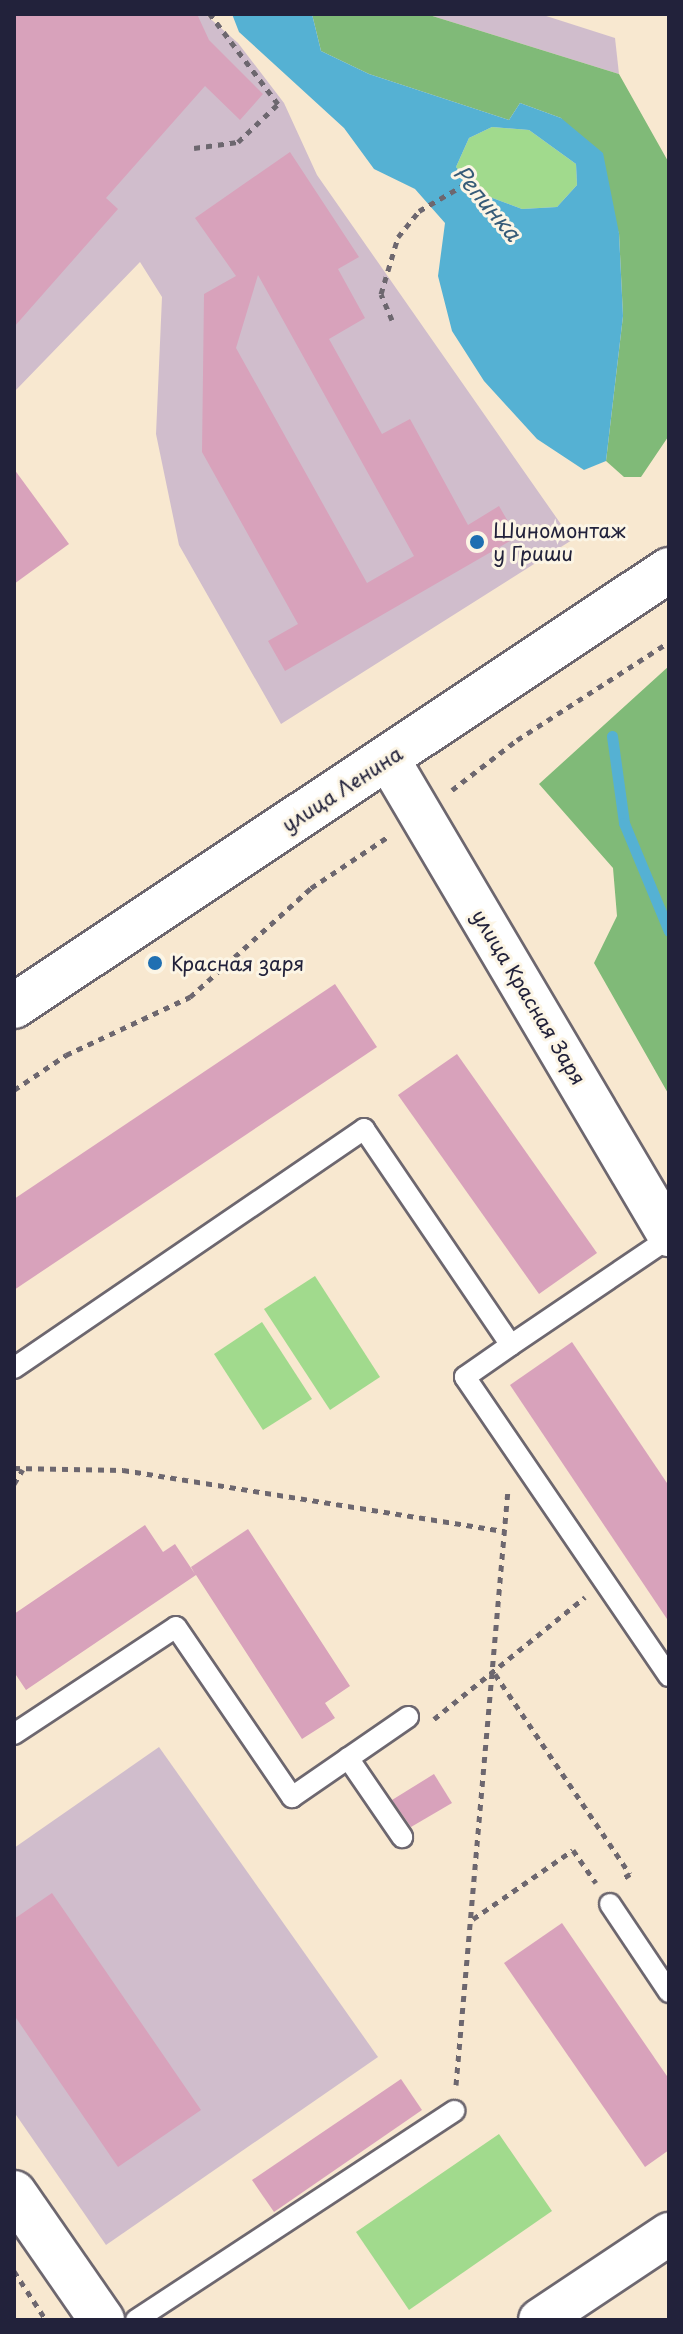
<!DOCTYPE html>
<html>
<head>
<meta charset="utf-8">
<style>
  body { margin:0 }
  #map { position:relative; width:683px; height:2334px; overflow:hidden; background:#f8e8d0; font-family:"Playpen Sans",sans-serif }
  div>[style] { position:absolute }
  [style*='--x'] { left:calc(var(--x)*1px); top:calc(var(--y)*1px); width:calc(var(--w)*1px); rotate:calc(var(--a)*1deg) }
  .industrial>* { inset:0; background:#d0bdcc }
  .green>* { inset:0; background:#a1da8d }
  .forest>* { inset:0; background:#80ba78 }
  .water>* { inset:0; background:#55b1d3 }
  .stream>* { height:11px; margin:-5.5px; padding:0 5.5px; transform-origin:5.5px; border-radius:5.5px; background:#55b1d3 }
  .building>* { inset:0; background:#d8a2bb }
  .path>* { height:5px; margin-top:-2.5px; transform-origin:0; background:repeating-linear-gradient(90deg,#6d676f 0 6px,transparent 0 12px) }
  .roads { filter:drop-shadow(2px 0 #6d676f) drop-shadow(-2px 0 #6d676f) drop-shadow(0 2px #6d676f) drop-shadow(0 -2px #6d676f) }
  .lane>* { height:20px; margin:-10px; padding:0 10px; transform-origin:10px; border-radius:10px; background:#fff }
  .street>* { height:42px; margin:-21px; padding:0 21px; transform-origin:21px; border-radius:21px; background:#fff }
  .secondary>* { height:44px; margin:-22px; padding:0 22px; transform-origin:22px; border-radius:22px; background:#fff }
  .primary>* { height:44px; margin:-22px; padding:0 22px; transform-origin:22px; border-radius:22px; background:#fff }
  .dots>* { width:22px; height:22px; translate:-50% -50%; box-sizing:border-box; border:4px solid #fcf5e5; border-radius:50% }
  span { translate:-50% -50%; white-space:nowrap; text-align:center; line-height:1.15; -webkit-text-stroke:6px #fcf5e5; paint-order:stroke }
  .poi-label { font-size:20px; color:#22223b }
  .left { translate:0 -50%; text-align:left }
  .street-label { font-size:20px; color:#22223b }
  .water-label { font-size:22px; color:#365b78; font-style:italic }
  .frame { position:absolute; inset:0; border:16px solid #22223b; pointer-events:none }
</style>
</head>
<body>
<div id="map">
  <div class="industrial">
    <i style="clip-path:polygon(14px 14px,205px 14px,238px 43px,284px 103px,317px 175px,572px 540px,281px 724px,179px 545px,156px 434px,162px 297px,140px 262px,14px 392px)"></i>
    <i style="clip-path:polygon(426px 14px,540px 14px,615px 38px,619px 74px)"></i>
    <i style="clip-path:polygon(159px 1747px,378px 2057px,106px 2245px,14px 2112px,14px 1848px)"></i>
  </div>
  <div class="green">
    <i style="clip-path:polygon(492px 127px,529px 130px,576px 164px,577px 185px,557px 207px,522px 209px,479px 193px,456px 167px,469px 138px)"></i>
    <i style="clip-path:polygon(315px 1276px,380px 1377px,330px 1410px,264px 1309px)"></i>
    <i style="clip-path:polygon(262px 1322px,312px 1399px,263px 1430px,214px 1354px)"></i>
    <i style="clip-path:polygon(499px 2134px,552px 2211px,409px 2310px,356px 2232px)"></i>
  </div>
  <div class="forest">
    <i style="clip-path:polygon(312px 14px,426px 14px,619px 74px,669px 163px,668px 437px,641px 477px,624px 477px,606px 461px,623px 316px,619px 233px,561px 118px,520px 103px,509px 120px,369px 74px,321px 51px)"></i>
    <i style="clip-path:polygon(669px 666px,669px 1095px,594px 963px,617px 916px,613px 868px,539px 784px)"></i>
  </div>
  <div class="water">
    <i style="clip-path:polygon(evenodd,232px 14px,312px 14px,321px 51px,369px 74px,509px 120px,520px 103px,561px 118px,603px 153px,619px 233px,623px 316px,606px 461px,584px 470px,537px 439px,484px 381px,452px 331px,438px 276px,445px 223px,415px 189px,374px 169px,344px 128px,239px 32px,232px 14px,492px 127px,529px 130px,576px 164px,577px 185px,557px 207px,522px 209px,479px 193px,456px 167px,469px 138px,492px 127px)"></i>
  </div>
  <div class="stream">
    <i style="--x:612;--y:736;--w:88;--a:82.1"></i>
    <i style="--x:624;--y:823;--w:117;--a:67.4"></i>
  </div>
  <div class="building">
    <i style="clip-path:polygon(14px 14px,197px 14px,209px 40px,263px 94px,240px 120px,205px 86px,106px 198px,118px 209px,14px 327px)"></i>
    <i style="clip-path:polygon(evenodd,290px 152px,359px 257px,338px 269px,365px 318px,329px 339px,382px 434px,410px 419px,468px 525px,499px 506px,517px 537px,285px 671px,268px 641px,298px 624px,202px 452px,204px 294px,236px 276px,195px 218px,290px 152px,258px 275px,414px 556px,367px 583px,236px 348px,258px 275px)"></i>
    <i style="clip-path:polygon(14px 469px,69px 544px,14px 584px)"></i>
    <i style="clip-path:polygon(335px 984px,377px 1047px,14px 1290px,14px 1199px)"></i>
    <i style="clip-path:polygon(457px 1054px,597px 1253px,539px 1294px,398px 1095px)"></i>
    <i style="clip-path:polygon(572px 1342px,669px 1486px,669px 1622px,510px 1385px)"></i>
    <i style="clip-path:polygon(145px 1525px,163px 1552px,175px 1544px,195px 1574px,191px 1567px,248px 1529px,350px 1686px,325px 1703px,335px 1718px,302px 1739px,196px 1575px,26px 1690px,14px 1672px,14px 1614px)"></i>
    <i style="clip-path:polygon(434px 1774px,452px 1803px,411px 1827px,392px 1800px)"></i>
    <i style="clip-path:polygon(52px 1893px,201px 2110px,118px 2167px,14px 2015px,14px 1919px)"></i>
    <i style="clip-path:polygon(562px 1923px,669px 2079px,669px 2150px,645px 2167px,504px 1963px)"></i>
    <i style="clip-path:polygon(401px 2079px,422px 2110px,274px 2212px,252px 2180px)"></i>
  </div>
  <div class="path">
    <i style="--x:194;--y:148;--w:44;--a:-7.8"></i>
    <i style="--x:238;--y:142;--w:55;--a:-43.5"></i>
    <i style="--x:278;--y:104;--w:113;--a:-127.1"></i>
    <i style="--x:392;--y:320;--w:28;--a:-113"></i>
    <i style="--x:381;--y:294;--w:59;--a:-73.4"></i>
    <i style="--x:398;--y:237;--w:33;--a:-51"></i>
    <i style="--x:419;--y:211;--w:58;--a:-30.1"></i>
    <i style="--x:452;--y:790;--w:82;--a:-37.6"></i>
    <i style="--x:517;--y:740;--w:181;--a:-32.8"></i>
    <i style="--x:14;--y:1090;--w:63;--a:-33.9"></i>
    <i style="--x:66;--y:1055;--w:137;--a:-25.1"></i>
    <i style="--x:190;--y:997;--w:163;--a:-42"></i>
    <i style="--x:311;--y:888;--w:94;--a:-33.7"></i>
    <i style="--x:14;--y:1468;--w:109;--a:1.1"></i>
    <i style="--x:123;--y:1470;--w:387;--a:9.1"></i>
    <i style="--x:14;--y:1484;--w:17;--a:-59"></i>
    <i style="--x:495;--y:1674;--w:241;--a:56"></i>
    <i style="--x:630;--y:1874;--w:9;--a:148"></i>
    <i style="--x:434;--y:1719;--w:194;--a:-38.9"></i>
    <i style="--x:473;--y:1919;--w:121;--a:-34.6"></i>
    <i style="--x:573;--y:1850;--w:40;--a:55.1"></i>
    <i style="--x:456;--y:2085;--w:598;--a:-85.01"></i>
    <i style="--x:14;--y:2271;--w:59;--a:56.9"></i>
  </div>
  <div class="roads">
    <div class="lane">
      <i style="--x:511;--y:1345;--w:56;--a:145.2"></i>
      <i style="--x:465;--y:1377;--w:362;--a:55.7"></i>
      <i style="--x:14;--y:1368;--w:424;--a:-34.3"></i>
      <i style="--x:364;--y:1129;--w:261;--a:55.8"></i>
      <i style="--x:511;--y:1345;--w:191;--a:-34.1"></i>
      <i style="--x:14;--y:1734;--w:194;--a:-33.4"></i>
      <i style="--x:176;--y:1627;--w:206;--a:55.7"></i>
      <i style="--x:292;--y:1797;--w:141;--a:-34.6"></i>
      <i style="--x:348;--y:1758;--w:96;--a:55.6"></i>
      <i style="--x:610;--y:1904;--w:106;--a:56.2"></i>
      <i style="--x:136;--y:2320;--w:381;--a:-33.3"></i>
    </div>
    <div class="street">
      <i style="--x:388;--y:759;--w:553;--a:59.45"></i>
      <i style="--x:540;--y:2320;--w:155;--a:-33.7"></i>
    </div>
    <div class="secondary">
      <i style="--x:14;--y:2193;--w:155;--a:55.3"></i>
    </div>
    <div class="primary">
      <i style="--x:14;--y:1006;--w:787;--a:-33.65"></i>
    </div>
  </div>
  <div class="dots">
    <i style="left:477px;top:542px;background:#1f6fb2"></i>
    <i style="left:155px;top:963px;background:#1f6fb2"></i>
  </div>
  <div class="poi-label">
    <span class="left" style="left:493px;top:542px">Шиномонтаж<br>у Гриши</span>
    <span class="left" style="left:171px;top:963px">Красная заря</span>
  </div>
  <div class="street-label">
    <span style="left:342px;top:789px;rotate:-33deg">улица Ленина</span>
    <span style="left:529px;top:997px;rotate:59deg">улица Красная Заря</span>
  </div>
  <div class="water-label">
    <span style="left:488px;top:202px;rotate:50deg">Репинка</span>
  </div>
  <div class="frame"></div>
</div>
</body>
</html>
